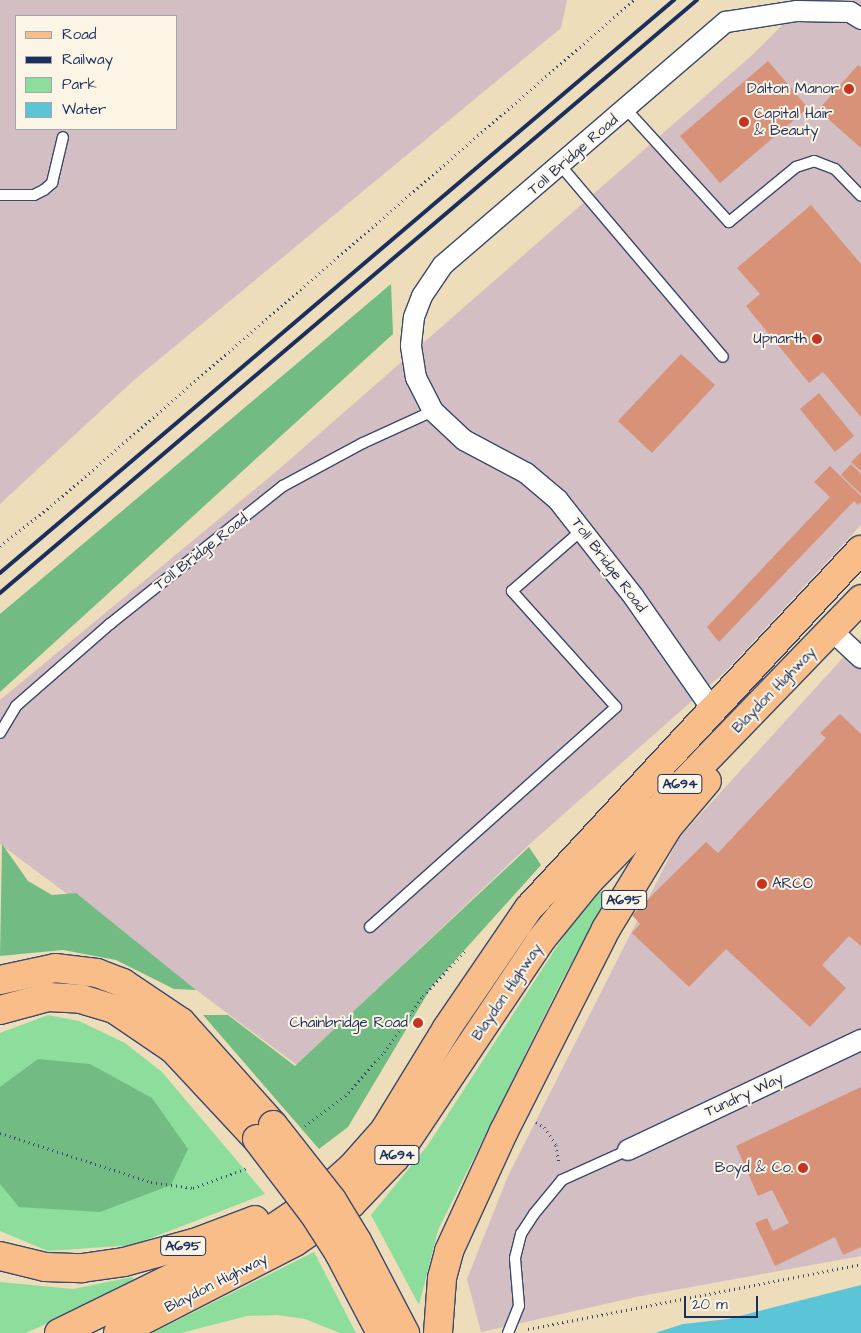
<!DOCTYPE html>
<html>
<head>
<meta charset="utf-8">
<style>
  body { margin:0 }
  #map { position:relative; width:861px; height:1333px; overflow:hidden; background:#edddba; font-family:"Architects Daughter",sans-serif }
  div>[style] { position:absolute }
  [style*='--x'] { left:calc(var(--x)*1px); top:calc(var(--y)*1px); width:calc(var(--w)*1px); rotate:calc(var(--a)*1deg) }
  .industrial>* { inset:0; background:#d2bec3 }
  .green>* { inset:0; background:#8ddd9d }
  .forest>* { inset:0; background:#72bc84 }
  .water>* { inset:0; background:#5bc4d7 }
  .building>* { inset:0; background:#d79278 }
  .path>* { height:3px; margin-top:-1.5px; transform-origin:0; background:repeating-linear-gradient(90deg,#3a496c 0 1px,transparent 0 5px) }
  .roads { filter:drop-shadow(1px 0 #3a496c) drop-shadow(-1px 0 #3a496c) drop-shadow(0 1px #3a496c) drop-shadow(0 -1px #3a496c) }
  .lane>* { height:10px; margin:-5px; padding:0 5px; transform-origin:5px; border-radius:5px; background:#fff }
  .street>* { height:20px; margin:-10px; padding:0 10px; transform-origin:10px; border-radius:10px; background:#fff }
  .primary>* { height:28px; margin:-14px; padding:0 14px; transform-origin:14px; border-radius:14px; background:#f8bd89 }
  .rail>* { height:4px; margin:-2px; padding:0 2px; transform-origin:2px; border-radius:2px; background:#1b2f5e }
  .bridges { filter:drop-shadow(1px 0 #3a496c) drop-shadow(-1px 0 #3a496c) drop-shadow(0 1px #3a496c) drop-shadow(0 -1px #3a496c) }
  .primary-bridge>* { height:28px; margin:-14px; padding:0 14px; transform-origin:14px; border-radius:14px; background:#f8bd89 }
  .dots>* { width:14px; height:14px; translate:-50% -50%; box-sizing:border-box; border:2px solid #fcf5e5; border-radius:50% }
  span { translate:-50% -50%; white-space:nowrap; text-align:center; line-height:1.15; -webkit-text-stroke:4px #fcf5e5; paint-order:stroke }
  .shield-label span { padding:1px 4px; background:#fcf5e5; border:1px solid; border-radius:4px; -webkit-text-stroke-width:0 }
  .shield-label { font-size:14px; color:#1b2f5e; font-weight:700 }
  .poi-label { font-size:15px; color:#1b2f5e }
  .right { translate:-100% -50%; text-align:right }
  .left { translate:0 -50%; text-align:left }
  .street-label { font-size:15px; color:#1b2f5e }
  .legend { position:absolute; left:15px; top:15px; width:162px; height:115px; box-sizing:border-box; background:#fcf5e5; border:1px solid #a2a6af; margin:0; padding:6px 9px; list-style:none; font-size:15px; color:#1b2f5e }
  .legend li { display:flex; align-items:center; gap:10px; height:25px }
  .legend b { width:25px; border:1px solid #a2a6af }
  .scale { position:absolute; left:684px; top:1296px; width:74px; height:22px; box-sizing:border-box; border:2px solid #1b2f5e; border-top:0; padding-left:6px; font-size:15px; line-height:18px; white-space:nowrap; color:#1b2f5e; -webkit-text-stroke:4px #fcf5e5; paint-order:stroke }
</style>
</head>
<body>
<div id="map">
  <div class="industrial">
    <i style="clip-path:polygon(evenodd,0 0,567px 0,561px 28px,134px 380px,0 504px,0 0,16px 16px,176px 16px,176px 129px,16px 129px,16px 16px)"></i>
    <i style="clip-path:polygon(808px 0,861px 0,861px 525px,726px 671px,532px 842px,297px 1065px,0 844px,0 700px,277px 471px,750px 57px)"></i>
    <i style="clip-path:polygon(861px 638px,861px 1256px,636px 1297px,481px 1332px,467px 1279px,508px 1176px,679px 838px)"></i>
  </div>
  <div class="green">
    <i style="clip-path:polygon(611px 889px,559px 986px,438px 1230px,419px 1305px,371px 1215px,428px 1145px,569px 928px,597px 893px)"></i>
    <i style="clip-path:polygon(48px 1015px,79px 1021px,125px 1043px,162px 1072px,265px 1194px,133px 1245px,48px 1251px,0 1231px,0 1033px)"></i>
    <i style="clip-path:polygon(314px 1252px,356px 1333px,340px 1333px,305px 1319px,277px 1315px,247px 1316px,181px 1333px,152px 1333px)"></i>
    <i style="clip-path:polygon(132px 1277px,137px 1282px,26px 1333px,0 1333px,0 1282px,73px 1289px)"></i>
  </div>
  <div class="forest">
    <i style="clip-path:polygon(391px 284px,393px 334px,0 692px,0 614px)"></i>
    <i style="clip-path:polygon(2px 844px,28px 881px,52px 895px,76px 893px,196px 990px,174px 989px,116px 960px,63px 950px,0 956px)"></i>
    <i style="clip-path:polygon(529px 847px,541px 865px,432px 986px,348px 1127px,319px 1149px,203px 1015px,228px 1015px,295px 1066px)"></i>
    <i style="clip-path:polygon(38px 1059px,90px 1064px,152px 1098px,188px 1149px,171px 1185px,100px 1212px,19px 1207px,0 1184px,0 1087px)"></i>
  </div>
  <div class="water">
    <i style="clip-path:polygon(861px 1285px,861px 1333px,655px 1333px,683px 1324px,728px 1319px)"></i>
  </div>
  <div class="building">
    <i style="clip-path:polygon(768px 61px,808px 108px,720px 183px,680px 136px)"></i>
    <i style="clip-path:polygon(858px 65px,861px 67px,861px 148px,818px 110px)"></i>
    <i style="clip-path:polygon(811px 205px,861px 264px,861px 417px,823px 372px,809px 383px,746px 306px,760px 294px,737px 268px)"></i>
    <i style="clip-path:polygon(681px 354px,715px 385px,652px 453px,618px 421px)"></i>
    <i style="clip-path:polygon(819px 393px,854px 436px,835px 452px,800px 409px)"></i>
    <i style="clip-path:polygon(861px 452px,861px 471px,851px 462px)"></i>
    <i style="clip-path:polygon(851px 464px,861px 474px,861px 494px,841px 475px)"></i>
    <i style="clip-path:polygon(830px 466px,861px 496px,861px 502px,858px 505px,854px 501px,719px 642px,707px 627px,830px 497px,814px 482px)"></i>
    <i style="clip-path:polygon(840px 714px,861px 734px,861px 946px,849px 936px,822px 965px,846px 988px,810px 1027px,726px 949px,689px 987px,632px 933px,640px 924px,632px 915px,706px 842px,718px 853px,826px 738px,820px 733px)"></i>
    <i style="clip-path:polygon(861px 1087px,861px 1247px,843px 1255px,835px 1237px,775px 1266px,755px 1223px,767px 1218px,773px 1231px,789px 1223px,772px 1190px,758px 1196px,736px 1146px)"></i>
  </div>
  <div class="path">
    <i style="--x:0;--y:546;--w:65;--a:-38.1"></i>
    <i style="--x:51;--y:506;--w:772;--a:-40.96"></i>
    <i style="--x:536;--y:1122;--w:9;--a:32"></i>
    <i style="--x:544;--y:1127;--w:22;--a:56"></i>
    <i style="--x:556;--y:1145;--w:18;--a:81"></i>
    <i style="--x:305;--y:1126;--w:50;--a:-36.9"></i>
    <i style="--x:345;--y:1096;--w:59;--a:-48.4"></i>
    <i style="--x:384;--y:1052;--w:68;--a:-55.1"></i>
    <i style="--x:423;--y:996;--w:64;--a:-46.9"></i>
    <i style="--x:0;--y:1133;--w:159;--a:18"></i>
    <i style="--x:151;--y:1182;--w:42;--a:8.1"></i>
    <i style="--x:193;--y:1188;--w:58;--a:-20.3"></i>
    <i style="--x:528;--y:1329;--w:339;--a:-11"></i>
  </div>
  <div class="roads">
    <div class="lane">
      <i style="--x:626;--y:109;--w:153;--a:47.7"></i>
      <i style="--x:729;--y:222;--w:87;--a:-39.4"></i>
      <i style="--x:796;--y:167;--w:19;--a:-18"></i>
      <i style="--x:814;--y:161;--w:22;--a:21"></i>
      <i style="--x:835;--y:169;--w:37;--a:46"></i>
      <i style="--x:561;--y:166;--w:250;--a:49.7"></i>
      <i style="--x:0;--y:195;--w:34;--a:0"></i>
      <i style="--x:34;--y:195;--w:11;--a:-27"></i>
      <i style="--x:44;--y:190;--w:11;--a:-41"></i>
      <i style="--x:52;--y:183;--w:47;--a:-76.6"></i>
      <i style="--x:0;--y:733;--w:31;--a:-59"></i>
      <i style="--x:16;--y:706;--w:125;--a:-41.1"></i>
      <i style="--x:110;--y:624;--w:221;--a:-38.6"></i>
      <i style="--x:283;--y:486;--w:91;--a:-28.3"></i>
      <i style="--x:363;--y:443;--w:77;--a:-24.6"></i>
      <i style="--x:370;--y:927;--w:330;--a:-41.8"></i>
      <i style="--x:616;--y:707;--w:156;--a:-131.9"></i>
      <i style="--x:512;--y:591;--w:94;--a:-41.1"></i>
      <i style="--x:508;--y:1333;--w:29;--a:-68"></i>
      <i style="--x:519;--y:1306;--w:48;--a:-94.8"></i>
      <i style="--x:515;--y:1258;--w:25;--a:-76"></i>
      <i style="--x:521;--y:1234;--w:24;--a:-57"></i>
      <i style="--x:534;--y:1214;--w:44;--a:-50.5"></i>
      <i style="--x:562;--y:1180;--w:72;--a:-24.4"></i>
    </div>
    <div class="street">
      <i style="--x:831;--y:630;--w:41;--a:43"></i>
      <i style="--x:712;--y:709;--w:136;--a:-124.9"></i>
      <i style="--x:634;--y:597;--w:123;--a:-128.1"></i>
      <i style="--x:558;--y:500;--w:42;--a:-139.8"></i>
      <i style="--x:526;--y:473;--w:70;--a:-152"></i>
      <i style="--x:464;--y:440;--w:42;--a:-136.9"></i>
      <i style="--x:433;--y:411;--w:37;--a:-117"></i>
      <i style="--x:416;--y:378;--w:33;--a:-99"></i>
      <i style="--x:411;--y:345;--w:28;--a:-84"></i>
      <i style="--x:414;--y:317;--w:22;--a:-69"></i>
      <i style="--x:422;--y:296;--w:37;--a:-56"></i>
      <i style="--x:443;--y:265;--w:373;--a:-40.7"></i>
      <i style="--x:726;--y:22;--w:72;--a:-8.8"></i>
      <i style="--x:797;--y:11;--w:53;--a:1.1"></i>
      <i style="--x:850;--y:12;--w:13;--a:32"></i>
      <i style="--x:628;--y:1150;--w:258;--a:-25.3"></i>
    </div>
    <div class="primary">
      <i style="--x:0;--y:980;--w:56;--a:-12.3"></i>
      <i style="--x:55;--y:968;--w:42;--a:6.8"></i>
      <i style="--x:97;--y:973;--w:28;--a:21"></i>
      <i style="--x:123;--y:983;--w:70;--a:33.9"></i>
      <i style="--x:181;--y:1022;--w:138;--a:48.2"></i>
      <i style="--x:0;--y:1010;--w:50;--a:-15.2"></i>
      <i style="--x:48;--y:997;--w:33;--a:3"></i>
      <i style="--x:81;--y:999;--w:34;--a:17"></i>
      <i style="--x:114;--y:1009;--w:71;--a:34.1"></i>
      <i style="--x:173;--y:1049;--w:123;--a:47"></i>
      <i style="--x:0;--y:1256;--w:46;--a:13.7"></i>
      <i style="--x:45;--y:1267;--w:37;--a:2"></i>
      <i style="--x:82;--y:1268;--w:42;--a:-8.1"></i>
      <i style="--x:124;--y:1262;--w:73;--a:-15.2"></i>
      <i style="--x:194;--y:1243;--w:65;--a:-20.7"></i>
      <i style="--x:59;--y:1333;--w:241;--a:-26.1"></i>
      <i style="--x:275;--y:1227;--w:48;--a:-34"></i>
      <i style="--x:315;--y:1200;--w:50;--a:-41.7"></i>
      <i style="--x:352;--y:1167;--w:48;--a:-48.4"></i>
      <i style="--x:384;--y:1131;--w:121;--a:-58.5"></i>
      <i style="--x:447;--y:1028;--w:145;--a:-55.7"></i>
      <i style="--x:529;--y:908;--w:488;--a:-47.2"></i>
      <i style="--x:118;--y:1333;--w:199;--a:-27.2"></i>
      <i style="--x:295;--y:1242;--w:68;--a:-34.2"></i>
      <i style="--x:351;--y:1204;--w:64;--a:-46.3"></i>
      <i style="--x:395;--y:1158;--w:261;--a:-56.2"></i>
      <i style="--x:540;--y:941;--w:76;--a:-50.9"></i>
      <i style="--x:588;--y:882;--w:393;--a:-46"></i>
      <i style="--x:438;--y:1333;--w:55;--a:-85.8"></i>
      <i style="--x:442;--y:1278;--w:28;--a:-75"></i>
      <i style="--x:449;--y:1251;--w:132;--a:-65.4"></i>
      <i style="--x:504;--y:1131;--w:226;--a:-63.2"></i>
      <i style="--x:606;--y:929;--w:119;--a:-58.7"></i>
      <i style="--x:668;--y:827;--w:60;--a:-49.7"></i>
    </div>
  </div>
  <div class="rail">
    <i style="--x:0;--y:573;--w:885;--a:-40.37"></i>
    <i style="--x:0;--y:593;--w:915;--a:-40.39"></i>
  </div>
  <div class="bridges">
    <div class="primary-bridge">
      <i style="--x:273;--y:1125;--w:95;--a:51.8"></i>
      <i style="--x:332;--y:1200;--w:48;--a:58.6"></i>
      <i style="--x:357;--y:1241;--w:104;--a:62.4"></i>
      <i style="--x:257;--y:1139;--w:94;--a:52.8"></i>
      <i style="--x:314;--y:1214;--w:46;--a:57.3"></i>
      <i style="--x:339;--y:1253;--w:90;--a:62.3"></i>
    </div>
  </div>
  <div class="dots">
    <i style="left:849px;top:89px;background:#c8321e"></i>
    <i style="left:744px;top:122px;background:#c8321e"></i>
    <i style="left:817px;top:339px;background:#c8321e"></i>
    <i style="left:762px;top:884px;background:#c8321e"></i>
    <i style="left:418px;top:1023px;background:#c8321e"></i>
    <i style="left:803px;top:1168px;background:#c8321e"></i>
  </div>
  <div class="shield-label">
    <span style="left:680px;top:784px">A694</span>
    <span style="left:624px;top:900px">A695</span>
    <span style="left:397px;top:1155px">A694</span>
    <span style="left:183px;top:1246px">A695</span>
  </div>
  <div class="poi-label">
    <span class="right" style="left:839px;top:89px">Dalton Manor</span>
    <span class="left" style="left:754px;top:122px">Capital Hair<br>&amp; Beauty</span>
    <span class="right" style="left:807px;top:339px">Upnarth</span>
    <span class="left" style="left:772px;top:884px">ARCO</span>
    <span class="right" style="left:408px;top:1023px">Chainbridge Road</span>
    <span class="right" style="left:793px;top:1168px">Boyd &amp; Co.</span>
  </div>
  <div class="street-label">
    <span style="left:573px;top:155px;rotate:-41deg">Toll Bridge Road</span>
    <span style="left:201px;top:552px;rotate:-38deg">Toll Bridge Road</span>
    <span style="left:609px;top:565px;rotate:53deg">Toll Bridge Road</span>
    <span style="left:774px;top:690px;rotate:-46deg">Blaydon Highway</span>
    <span style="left:507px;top:992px;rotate:-56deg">Blaydon Highway</span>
    <span style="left:744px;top:1095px;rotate:-25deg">Tundry Way</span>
    <span style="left:216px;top:1283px;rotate:-27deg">Blaydon Highway</span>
  </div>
  <ul class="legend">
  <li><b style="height:6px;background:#f8bd89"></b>Road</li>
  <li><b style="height:6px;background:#1b2f5e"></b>Railway</li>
  <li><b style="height:14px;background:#8ddd9d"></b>Park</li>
  <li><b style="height:14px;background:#5bc4d7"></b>Water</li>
  </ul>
  <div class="scale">20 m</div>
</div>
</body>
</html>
